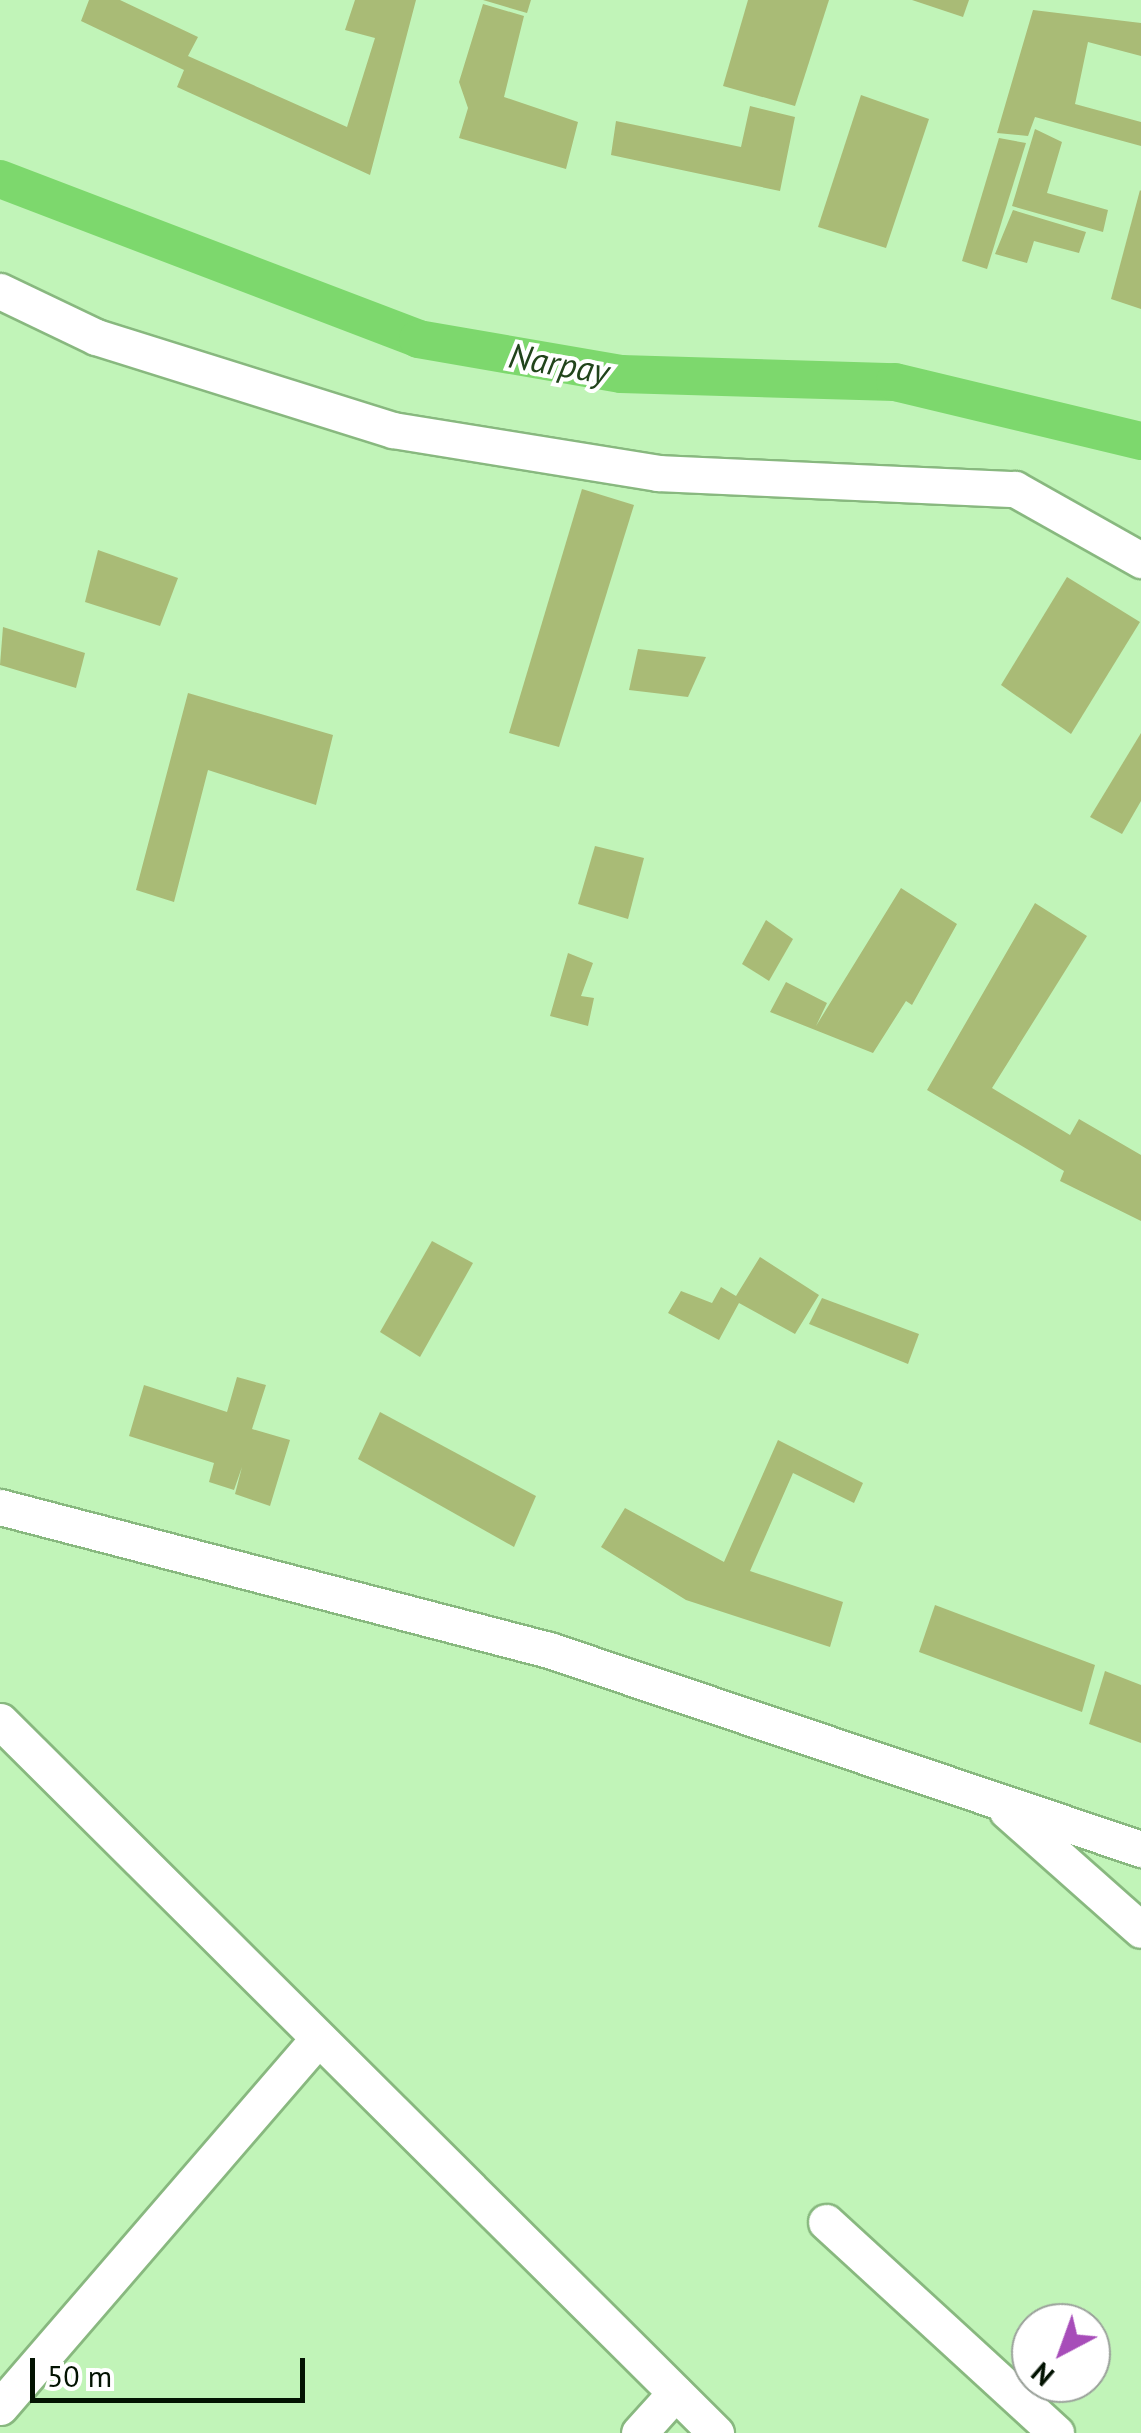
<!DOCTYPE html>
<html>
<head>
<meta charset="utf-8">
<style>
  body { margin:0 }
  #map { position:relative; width:1141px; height:2433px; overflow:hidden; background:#c1f4b8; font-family:"PT Sans",sans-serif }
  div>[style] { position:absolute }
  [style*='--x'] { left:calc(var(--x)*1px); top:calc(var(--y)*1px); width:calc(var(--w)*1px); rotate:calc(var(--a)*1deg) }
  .canal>* { height:38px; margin:-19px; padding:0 19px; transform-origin:19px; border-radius:19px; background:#7dd86d }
  .building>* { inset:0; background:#a9bb76 }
  .roads { filter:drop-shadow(2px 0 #88b87f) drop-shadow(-2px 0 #88b87f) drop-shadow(0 2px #88b87f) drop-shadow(0 -2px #88b87f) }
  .street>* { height:35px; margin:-17.5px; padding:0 17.5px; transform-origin:17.5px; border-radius:17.5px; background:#fff }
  span { translate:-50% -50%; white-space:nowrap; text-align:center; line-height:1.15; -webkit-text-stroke:8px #fff; paint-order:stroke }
  .water-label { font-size:35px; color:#21441b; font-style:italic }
  .north { position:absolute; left:1011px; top:2303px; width:100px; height:100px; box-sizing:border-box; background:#fff; border:2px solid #9aa19a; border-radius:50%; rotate:221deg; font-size:28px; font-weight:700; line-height:40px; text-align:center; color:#031302 }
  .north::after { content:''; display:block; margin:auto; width:35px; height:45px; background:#a74db9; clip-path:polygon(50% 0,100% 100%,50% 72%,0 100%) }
  .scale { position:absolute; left:30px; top:2358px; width:275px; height:45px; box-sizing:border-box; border:5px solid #031302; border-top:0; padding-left:12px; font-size:30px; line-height:35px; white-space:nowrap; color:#031302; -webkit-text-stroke:8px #fff; paint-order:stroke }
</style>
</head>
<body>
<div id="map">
  <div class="canal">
    <i style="--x:0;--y:179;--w:448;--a:20.9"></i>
    <i style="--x:418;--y:339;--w:206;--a:9.8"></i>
    <i style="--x:621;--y:374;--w:274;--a:1.7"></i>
    <i style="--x:895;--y:382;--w:253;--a:13.5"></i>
  </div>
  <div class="building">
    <i style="clip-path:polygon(89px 0,120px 0,198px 37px,188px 56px,347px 127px,375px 38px,345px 30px,355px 0,416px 0,370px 175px,177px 87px,184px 70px,81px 21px)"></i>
    <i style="clip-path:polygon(483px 0,531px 0,527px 13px)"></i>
    <i style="clip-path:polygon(748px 0,829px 0,795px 106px,723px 86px)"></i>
    <i style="clip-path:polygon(912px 0,969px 0,963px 17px)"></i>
    <i style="clip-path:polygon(483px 4px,524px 16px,504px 97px,578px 122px,566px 169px,459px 138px,468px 108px,459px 82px)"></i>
    <i style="clip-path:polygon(1033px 10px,1141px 23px,1141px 56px,1088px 42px,1075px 104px,1141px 122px,1141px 146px,1035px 117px,1028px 136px,997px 133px)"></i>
    <i style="clip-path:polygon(861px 95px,929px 119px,886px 248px,818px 227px)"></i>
    <i style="clip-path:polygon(750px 106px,795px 117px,780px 191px,611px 155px,616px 121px,741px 147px)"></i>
    <i style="clip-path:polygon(1035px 129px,1062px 142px,1047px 193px,1108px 210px,1103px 232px,1012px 206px)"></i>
    <i style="clip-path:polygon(999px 138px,1026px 143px,987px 269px,962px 261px)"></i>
    <i style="clip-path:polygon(1140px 190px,1141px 191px,1141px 309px,1111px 299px)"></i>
    <i style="clip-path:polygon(1013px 210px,1086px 232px,1079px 253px,1034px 241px,1027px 263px,995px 254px)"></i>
    <i style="clip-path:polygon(582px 489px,634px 505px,559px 747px,509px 733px)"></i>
    <i style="clip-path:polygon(98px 550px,178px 578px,160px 626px,85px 602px)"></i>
    <i style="clip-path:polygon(1067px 577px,1140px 622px,1071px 734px,1001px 685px)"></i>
    <i style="clip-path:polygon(3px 627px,85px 653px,76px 688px,0 665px)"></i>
    <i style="clip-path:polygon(638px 649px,706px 657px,688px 697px,629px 690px)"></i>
    <i style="clip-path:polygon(188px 693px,333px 735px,316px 805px,208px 770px,174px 902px,136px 890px)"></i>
    <i style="clip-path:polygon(1141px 733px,1141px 801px,1122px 834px,1090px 817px)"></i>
    <i style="clip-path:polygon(595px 846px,644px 858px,628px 919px,578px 904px)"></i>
    <i style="clip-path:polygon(901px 888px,957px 924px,912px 1005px,906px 1001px,873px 1053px,770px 1012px,786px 982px,827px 1003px,816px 1026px)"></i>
    <i style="clip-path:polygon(1035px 903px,1087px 936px,992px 1088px,1070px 1135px,1079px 1119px,1141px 1155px,1141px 1221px,1060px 1181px,1064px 1171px,927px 1090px)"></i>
    <i style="clip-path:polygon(766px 920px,793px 939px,769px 981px,742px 964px)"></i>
    <i style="clip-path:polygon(568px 953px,593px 963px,581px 996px,594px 998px,588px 1026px,550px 1016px)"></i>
    <i style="clip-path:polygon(432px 1241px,473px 1263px,420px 1357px,380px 1332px)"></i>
    <i style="clip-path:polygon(760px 1257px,819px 1295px,795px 1334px,739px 1303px,719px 1340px,668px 1313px,681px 1291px,712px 1303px,721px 1287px,736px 1296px)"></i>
    <i style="clip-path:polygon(822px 1298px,919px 1334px,908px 1364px,809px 1324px)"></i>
    <i style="clip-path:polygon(237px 1377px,266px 1385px,252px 1429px,290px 1440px,270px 1506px,235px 1494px,242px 1467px,234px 1490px,209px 1482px,214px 1463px,129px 1436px,144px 1385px,227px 1412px)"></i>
    <i style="clip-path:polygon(380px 1412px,536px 1496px,514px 1547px,358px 1459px)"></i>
    <i style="clip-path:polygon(778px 1440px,863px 1483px,854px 1503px,793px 1473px,750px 1571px,843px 1602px,830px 1647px,686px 1600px,601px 1547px,625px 1508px,724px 1562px)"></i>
    <i style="clip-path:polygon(935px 1605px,1095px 1665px,1082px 1712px,919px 1652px)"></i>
    <i style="clip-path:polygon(1105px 1671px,1141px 1685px,1141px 1743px,1089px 1724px)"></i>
  </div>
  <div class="roads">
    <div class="street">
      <i style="--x:0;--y:291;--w:106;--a:25.6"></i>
      <i style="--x:96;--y:337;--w:311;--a:17.4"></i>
      <i style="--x:393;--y:430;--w:268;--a:9.2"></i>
      <i style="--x:658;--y:473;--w:357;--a:2.6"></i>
      <i style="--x:1015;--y:489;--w:145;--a:29.4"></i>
      <i style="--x:0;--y:1507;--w:567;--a:14.6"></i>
      <i style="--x:549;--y:1650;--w:625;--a:18.58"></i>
      <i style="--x:0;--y:1721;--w:1010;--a:44.84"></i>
      <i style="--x:1007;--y:1811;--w:179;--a:41.6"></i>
      <i style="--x:826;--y:2222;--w:312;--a:42.5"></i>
      <i style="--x:0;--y:2407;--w:482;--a:-49.2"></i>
      <i style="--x:639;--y:2433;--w:54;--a:-48"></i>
    </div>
  </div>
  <div class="water-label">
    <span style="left:559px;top:363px;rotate:10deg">Narpay</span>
  </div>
  <div class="north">N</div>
  <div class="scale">50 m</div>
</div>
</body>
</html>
